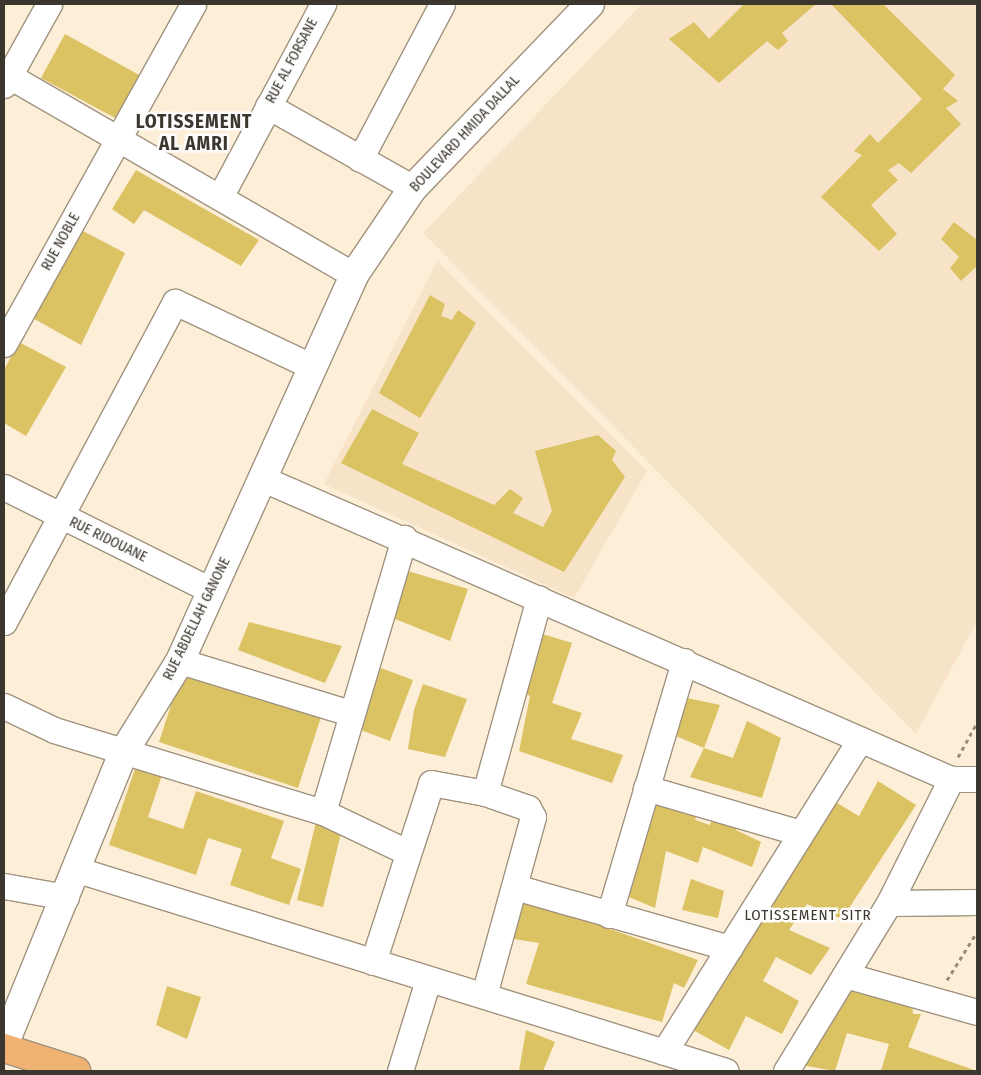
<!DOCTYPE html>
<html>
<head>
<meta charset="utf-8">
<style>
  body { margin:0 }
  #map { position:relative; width:981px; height:1075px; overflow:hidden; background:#fdeed8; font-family:"Fira Sans Condensed",sans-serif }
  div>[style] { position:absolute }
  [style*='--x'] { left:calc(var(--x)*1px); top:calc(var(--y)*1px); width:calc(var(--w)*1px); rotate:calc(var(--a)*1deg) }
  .built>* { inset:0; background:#f7e3c7 }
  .building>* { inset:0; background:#dbc262 }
  .path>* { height:3px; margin-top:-1.5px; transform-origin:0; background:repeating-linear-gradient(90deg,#968c7d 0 4px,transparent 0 8px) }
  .roads { filter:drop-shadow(1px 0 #a0927e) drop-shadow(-1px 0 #a0927e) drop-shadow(0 1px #a0927e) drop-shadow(0 -1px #a0927e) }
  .street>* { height:25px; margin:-12.5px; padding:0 12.5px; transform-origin:12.5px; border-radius:12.5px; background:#fff }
  .secondary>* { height:28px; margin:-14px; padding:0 14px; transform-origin:14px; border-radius:14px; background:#fff }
  .primary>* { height:28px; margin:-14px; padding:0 14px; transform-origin:14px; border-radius:14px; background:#efb273 }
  span { translate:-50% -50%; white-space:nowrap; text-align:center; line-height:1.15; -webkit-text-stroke:5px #fdfdfd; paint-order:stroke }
  .street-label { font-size:14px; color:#3c372e }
  .neighbourhood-label { font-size:15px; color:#3c372e; letter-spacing:1px }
  .district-label { font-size:19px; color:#3c372e; font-weight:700; letter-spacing:1px }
  .frame { position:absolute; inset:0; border:5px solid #3c372e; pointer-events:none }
</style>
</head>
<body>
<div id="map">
  <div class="built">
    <i style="clip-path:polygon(642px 4px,977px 4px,977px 621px,916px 734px,423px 233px)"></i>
    <i style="clip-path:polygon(437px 261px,647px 471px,574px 598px,324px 484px)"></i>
  </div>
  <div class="building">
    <i style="clip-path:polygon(744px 4px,816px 4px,782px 33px,788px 41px,778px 50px,767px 41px,719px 83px,669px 39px,694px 22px,709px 39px)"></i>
    <i style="clip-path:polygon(831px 4px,883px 4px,955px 75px,943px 89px,958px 101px,946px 108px,961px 124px,911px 173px,899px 163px,888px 170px,898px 180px,871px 205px,897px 234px,879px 251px,821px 197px,862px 155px,854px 151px,870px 134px,878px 143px,922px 99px)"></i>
    <i style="clip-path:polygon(65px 34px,141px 76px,117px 119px,41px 78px)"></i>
    <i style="clip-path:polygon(136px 170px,259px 240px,241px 266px,144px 210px,134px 224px,112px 209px)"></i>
    <i style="clip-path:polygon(954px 222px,977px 240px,977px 266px,961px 281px,950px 268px,959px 257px,941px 239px)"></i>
    <i style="clip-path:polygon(81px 230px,125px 253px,81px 345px,29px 316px)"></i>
    <i style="clip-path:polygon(430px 295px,445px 304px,441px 316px,452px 320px,458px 310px,476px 323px,420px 418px,379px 393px)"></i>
    <i style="clip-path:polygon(19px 342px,66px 367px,26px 436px,4px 423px,4px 370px)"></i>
    <i style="clip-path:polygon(372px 409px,419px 433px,402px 464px,494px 505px,510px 489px,523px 498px,513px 513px,543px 527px,552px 511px,535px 451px,598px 435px,616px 451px,612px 460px,625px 477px,564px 572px,341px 463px)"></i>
    <i style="clip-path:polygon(408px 571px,468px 589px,450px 641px,390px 617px)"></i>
    <i style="clip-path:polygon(249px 622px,342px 646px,325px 683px,238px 650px)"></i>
    <i style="clip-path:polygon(539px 633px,572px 643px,552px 703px,582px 713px,571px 739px,623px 755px,612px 783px,519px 751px,530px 696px,519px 690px)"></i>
    <i style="clip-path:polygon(183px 668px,322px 714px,298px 788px,159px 742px)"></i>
    <i style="clip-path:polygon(381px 668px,413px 680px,390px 741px,358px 729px)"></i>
    <i style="clip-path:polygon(423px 684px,467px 699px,445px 757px,408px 749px,414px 710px)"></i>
    <i style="clip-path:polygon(687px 698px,720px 705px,704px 748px,676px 736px)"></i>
    <i style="clip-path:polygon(747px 721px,781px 738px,762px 798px,690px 777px,704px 748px,733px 758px)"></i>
    <i style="clip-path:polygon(137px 763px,163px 772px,148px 817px,183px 829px,196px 791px,284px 821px,271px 858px,301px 869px,289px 905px,230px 885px,242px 849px,208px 838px,196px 875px,109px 845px)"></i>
    <i style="clip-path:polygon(878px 781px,916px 805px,842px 919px,807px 904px,789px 930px,830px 948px,811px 975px,776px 957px,763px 981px,799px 1001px,782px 1034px,746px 1016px,729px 1050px,693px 1030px,832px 800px,859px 816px)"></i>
    <i style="clip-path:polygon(651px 799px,699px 810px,695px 820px,710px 825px,714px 814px,741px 823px,736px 830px,761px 842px,752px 867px,703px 847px,698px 863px,666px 851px,655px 908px,624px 895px)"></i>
    <i style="clip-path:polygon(317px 818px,343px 825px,323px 907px,297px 900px)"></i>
    <i style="clip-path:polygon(691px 879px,724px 891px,718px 918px,682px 910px)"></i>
    <i style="clip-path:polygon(525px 899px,698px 960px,684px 988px,674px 983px,662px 1022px,526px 984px,539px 943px,514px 939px)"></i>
    <i style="clip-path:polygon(844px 984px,865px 995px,912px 1005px,913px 1014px,921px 1014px,908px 1047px,977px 1071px,881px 1071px,889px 1044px,847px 1033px,835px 1071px,801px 1065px)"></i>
    <i style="clip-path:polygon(167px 986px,201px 997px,187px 1039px,156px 1025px)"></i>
    <i style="clip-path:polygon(526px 1030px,555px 1042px,543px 1071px,519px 1071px)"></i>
  </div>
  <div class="path">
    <i style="--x:958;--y:757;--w:39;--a:-61"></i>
    <i style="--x:947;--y:980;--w:57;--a:-58"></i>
  </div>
  <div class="roads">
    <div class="street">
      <i style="--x:4;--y:73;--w:404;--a:30"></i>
      <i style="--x:4;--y:85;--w:93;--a:-60.9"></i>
      <i style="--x:268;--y:106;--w:167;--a:29.5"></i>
      <i style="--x:360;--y:159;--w:175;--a:-62.1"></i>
      <i style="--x:220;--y:197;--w:219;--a:-61.9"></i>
      <i style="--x:4;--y:344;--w:389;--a:-60.9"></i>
      <i style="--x:261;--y:478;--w:753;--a:23.57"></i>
      <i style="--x:951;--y:779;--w:26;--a:0"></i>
      <i style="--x:4;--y:487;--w:233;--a:26.5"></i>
      <i style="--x:4;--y:622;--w:363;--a:-61.9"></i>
      <i style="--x:175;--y:302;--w:150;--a:25.2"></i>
      <i style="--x:180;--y:661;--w:178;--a:17"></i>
      <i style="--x:4;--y:706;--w:55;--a:25.6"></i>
      <i style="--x:54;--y:730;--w:281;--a:17"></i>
      <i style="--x:323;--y:812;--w:93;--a:25.5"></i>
      <i style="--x:646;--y:788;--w:161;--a:16.2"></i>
      <i style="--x:485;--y:793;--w:202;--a:-74.5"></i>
      <i style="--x:323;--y:812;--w:286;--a:-73.5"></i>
      <i style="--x:78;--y:870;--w:678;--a:17.23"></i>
      <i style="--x:4;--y:886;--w:63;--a:10.1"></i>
      <i style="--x:515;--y:887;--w:223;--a:15.9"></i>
      <i style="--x:889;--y:903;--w:88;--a:-0.7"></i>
      <i style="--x:609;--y:915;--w:265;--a:-73.5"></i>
      <i style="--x:373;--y:962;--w:188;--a:-72"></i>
      <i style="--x:431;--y:783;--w:55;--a:10.5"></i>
      <i style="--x:485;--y:793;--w:46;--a:19.2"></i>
      <i style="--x:528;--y:808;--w:10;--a:61"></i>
      <i style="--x:533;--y:817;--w:185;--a:105.4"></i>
      <i style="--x:845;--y:975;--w:137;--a:15.7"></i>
      <i style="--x:664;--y:1052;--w:369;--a:-57.9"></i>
      <i style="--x:400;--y:1071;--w:95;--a:-72.9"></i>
      <i style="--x:786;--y:1071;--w:197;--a:-58.5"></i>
      <i style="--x:889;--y:903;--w:139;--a:-63.4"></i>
    </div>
    <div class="secondary">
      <i style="--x:4;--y:1045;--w:315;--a:-67.8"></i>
      <i style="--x:123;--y:753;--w:108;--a:-58.2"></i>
      <i style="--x:180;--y:661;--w:423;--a:-65.7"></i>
      <i style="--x:354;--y:275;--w:105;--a:-55.9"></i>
      <i style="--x:413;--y:188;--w:255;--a:-46.1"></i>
    </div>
    <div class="primary">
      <i style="--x:4;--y:1048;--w:76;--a:17.7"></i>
    </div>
  </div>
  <div class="street-label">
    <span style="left:292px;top:61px;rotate:-62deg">RUE AL FORSANE</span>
    <span style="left:465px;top:134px;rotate:-47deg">BOULEVARD HMIDA DALLAL</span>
    <span style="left:61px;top:242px;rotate:-61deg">RUE NOBLE</span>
    <span style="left:108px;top:540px;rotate:26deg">RUE RIDOUANE</span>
    <span style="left:197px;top:619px;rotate:-64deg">RUE ABDELLAH GANONE</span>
  </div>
  <div class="neighbourhood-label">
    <span style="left:808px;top:916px">LOTISSEMENT SITR</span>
  </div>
  <div class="district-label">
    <span style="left:194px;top:133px">LOTISSEMENT<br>AL AMRI</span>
  </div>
  <div class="frame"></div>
</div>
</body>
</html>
